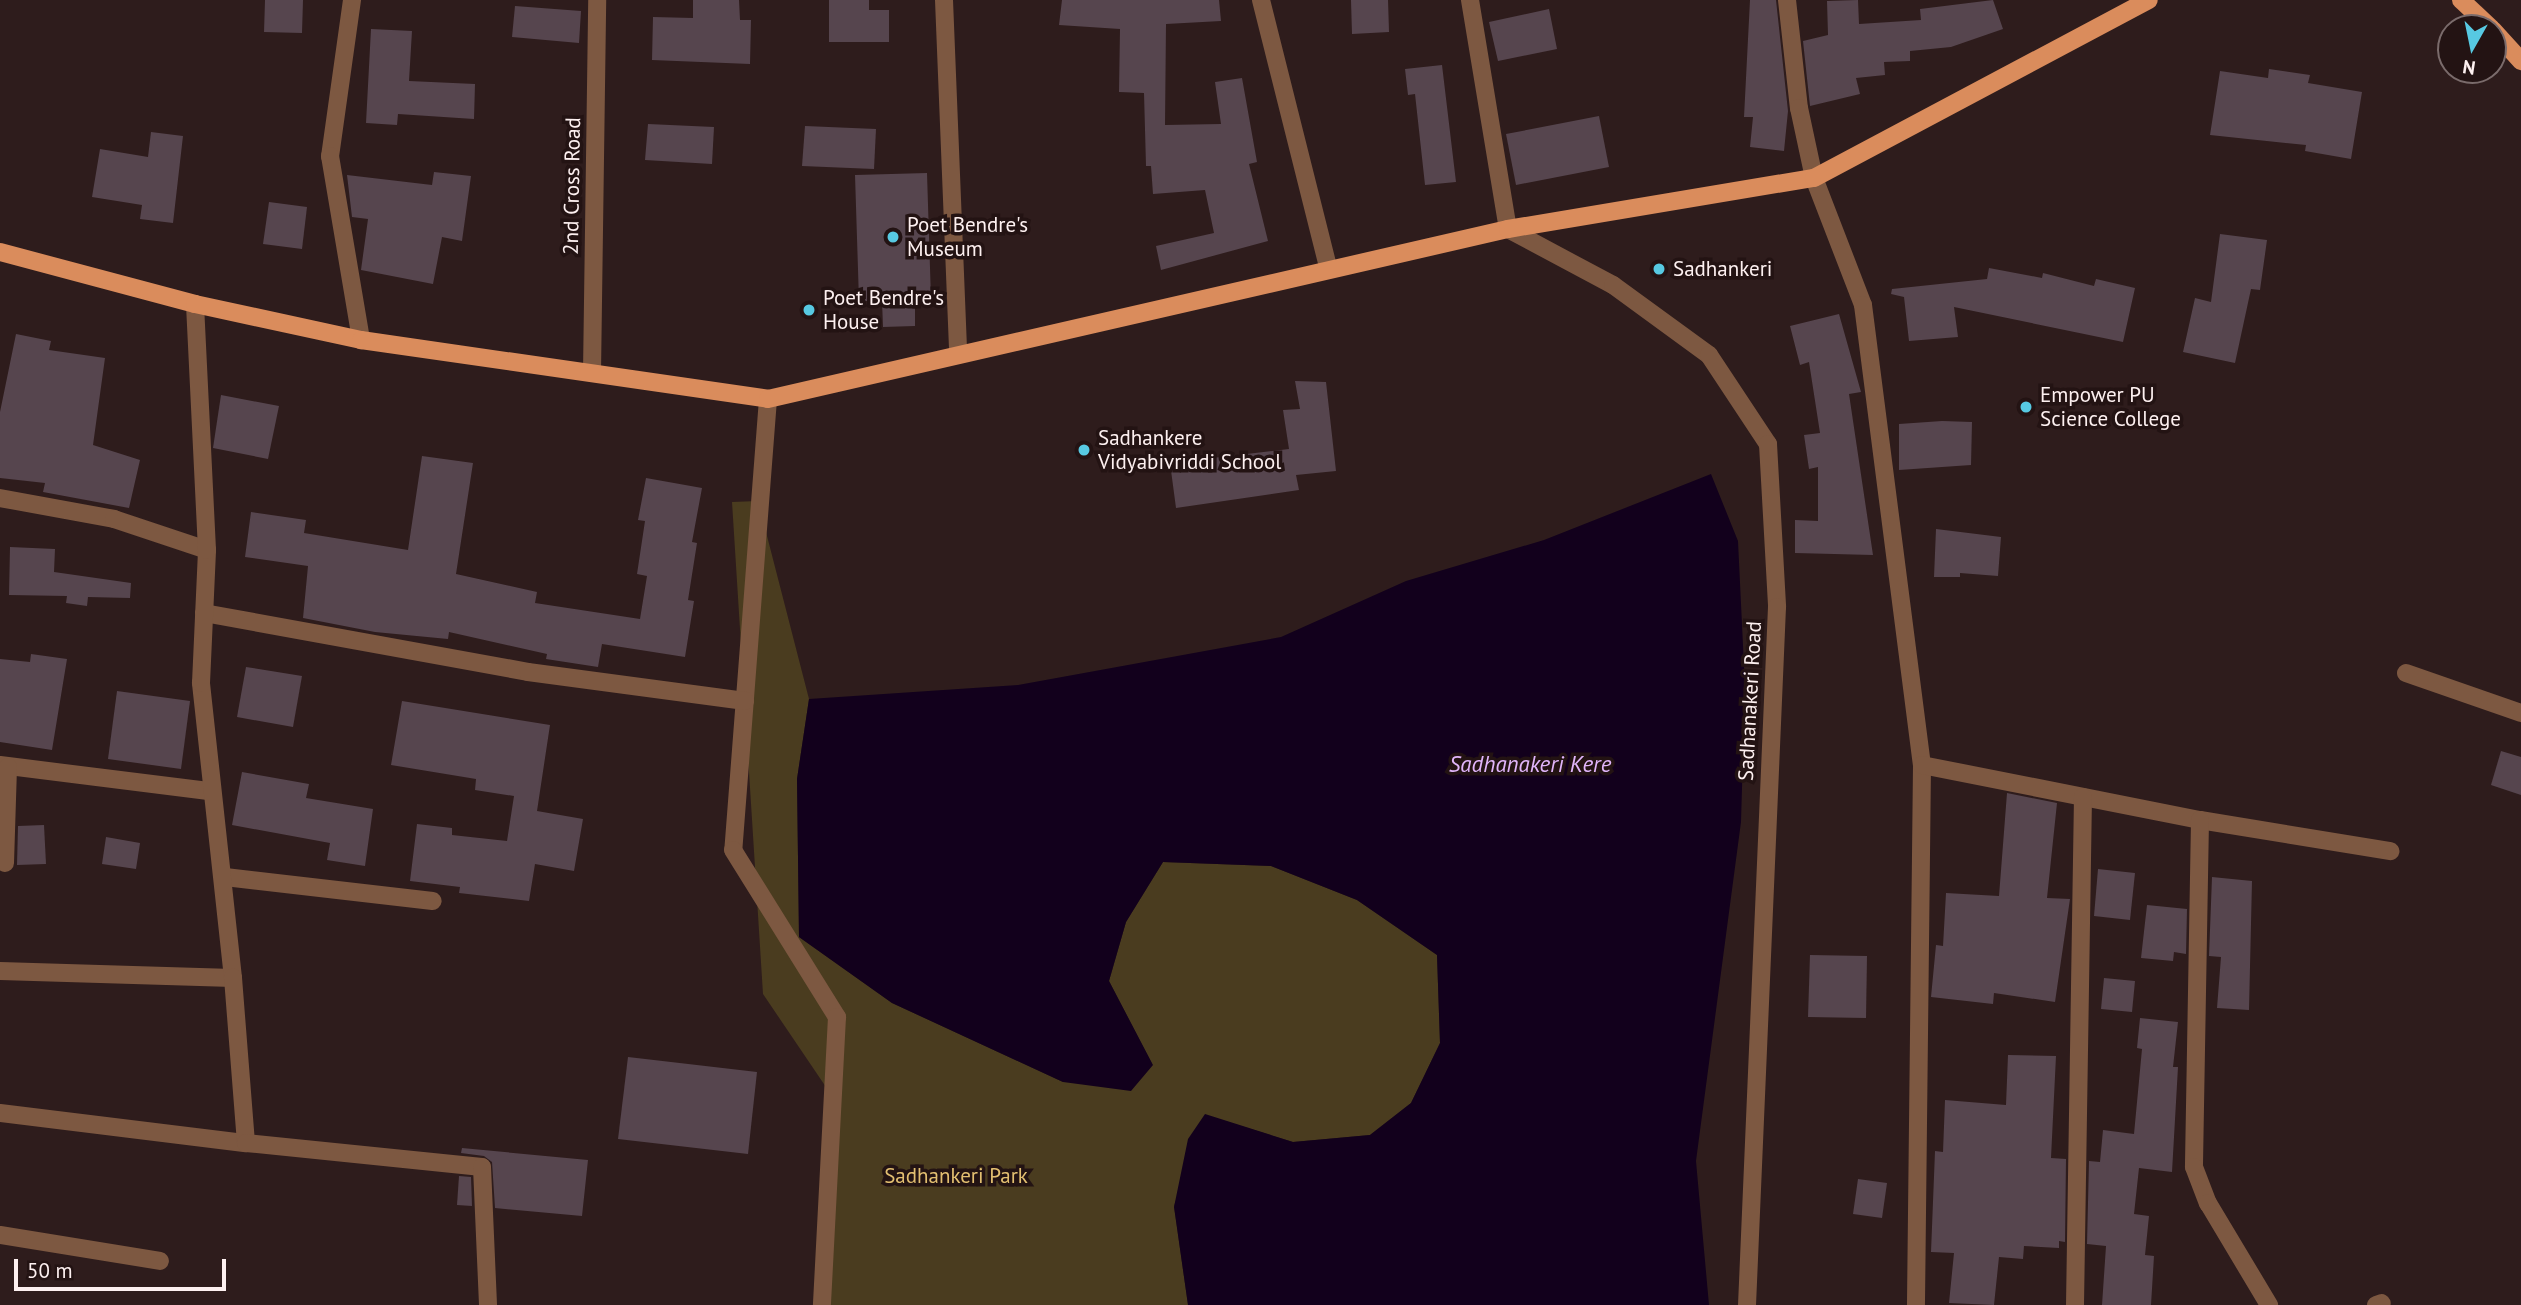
<!DOCTYPE html>
<html>
<head>
<meta charset="utf-8">
<style>
  body { margin:0 }
  #map { position:relative; width:2521px; height:1305px; overflow:hidden; background:#2e1c1c; font-family:"PT Sans",sans-serif }
  div>[style] { position:absolute }
  [style*='--x'] { left:calc(var(--x)*1px); top:calc(var(--y)*1px); width:calc(var(--w)*1px); rotate:calc(var(--a)*1deg) }
  .green>* { inset:0; background:#4a3c1f }
  .water>* { inset:0; background:#12001c }
  .building>* { inset:0; background:#56454e }
  .minor>* { height:18px; margin:-9px; padding:0 9px; transform-origin:9px; border-radius:9px; background:#7d5841 }
  .primary>* { height:18px; margin:-9px; padding:0 9px; transform-origin:9px; border-radius:9px; background:#da8c5c }
  .dots>* { width:19px; height:19px; translate:-50% -50%; box-sizing:border-box; border:4px solid #231313; border-radius:50% }
  span { translate:-50% -50%; white-space:nowrap; text-align:center; line-height:1.15; -webkit-text-stroke:7px #231313; paint-order:stroke }
  .street-label { font-size:21px; color:#fdf0f0 }
  .poi-label { font-size:21px; color:#fdf0f0 }
  .left { translate:0 -50%; text-align:left }
  .park-label { font-size:21px; color:#e3bf71 }
  .water-label { font-size:23px; color:#e1b5fa; font-style:italic }
  .north { position:absolute; left:2437px; top:14px; width:70px; height:70px; box-sizing:border-box; background:#231313; border:2px solid #7a6b6b; border-radius:50%; rotate:189deg; font-size:19px; font-weight:700; line-height:28px; text-align:center; color:#fdf0f0 }
  .north::after { content:''; display:block; margin:auto; width:24px; height:32px; background:#57c9e2; clip-path:polygon(50% 0,100% 100%,50% 72%,0 100%) }
  .scale { position:absolute; left:14px; top:1259px; width:212px; height:32px; box-sizing:border-box; border:4px solid #fdf0f0; border-top:0; padding-left:9px; font-size:21px; line-height:24px; white-space:nowrap; color:#fdf0f0; -webkit-text-stroke:5px #231313; paint-order:stroke }
</style>
</head>
<body>
<div id="map">
  <div class="green">
    <i style="clip-path:polygon(758px 501px,809px 699px,797px 779px,799px 937px,892px 1003px,1063px 1082px,1152px 1064px,1109px 981px,1126px 922px,1163px 862px,1271px 866px,1357px 900px,1437px 955px,1440px 1043px,1411px 1103px,1370px 1135px,1293px 1142px,1205px 1115px,1174px 1206px,1188px 1305px,819px 1305px,830px 1093px,763px 994px,732px 502px)"></i>
  </div>
  <div class="water">
    <i style="clip-path:polygon(1711px 474px,1738px 541px,1745px 687px,1741px 822px,1696px 1161px,1709px 1305px,1188px 1305px,1174px 1207px,1188px 1139px,1205px 1114px,1293px 1142px,1370px 1135px,1411px 1103px,1440px 1043px,1437px 955px,1357px 900px,1271px 866px,1163px 862px,1126px 922px,1109px 981px,1153px 1065px,1131px 1091px,1063px 1082px,892px 1003px,799px 937px,797px 779px,809px 699px,1018px 685px,1281px 637px,1406px 581px,1544px 540px)"></i>
  </div>
  <div class="building">
    <i style="clip-path:polygon(265px 0,303px 0,302px 33px,264px 32px)"></i>
    <i style="clip-path:polygon(693px 0,739px 0,740px 20px,751px 20px,750px 64px,652px 60px,653px 17px,693px 18px)"></i>
    <i style="clip-path:polygon(829px 0,869px 0,869px 10px,889px 10px,889px 42px,829px 42px)"></i>
    <i style="clip-path:polygon(1062px 0,1219px 0,1221px 21px,1166px 24px,1165px 125px,1221px 124px,1215px 82px,1242px 78px,1257px 162px,1249px 164px,1268px 241px,1161px 270px,1156px 246px,1214px 233px,1205px 190px,1153px 194px,1151px 166px,1146px 166px,1144px 93px,1119px 92px,1120px 29px,1059px 25px)"></i>
    <i style="clip-path:polygon(1351px 0,1388px 0,1389px 32px,1352px 34px)"></i>
    <i style="clip-path:polygon(1750px 0,1776px 0,1788px 111px,1784px 151px,1750px 147px,1753px 117px,1744px 117px)"></i>
    <i style="clip-path:polygon(1858px 0,1859px 24px,1921px 20px,1920px 9px,1993px 0,2003px 29px,1951px 47px,1910px 51px,1910px 61px,1884px 62px,1885px 75px,1856px 78px,1860px 94px,1810px 106px,1803px 41px,1828px 35px,1827px 1px)"></i>
    <i style="clip-path:polygon(515px 6px,581px 11px,579px 43px,512px 37px)"></i>
    <i style="clip-path:polygon(1549px 9px,1557px 49px,1498px 61px,1489px 22px)"></i>
    <i style="clip-path:polygon(371px 29px,412px 31px,409px 81px,475px 84px,474px 119px,398px 114px,397px 125px,366px 123px)"></i>
    <i style="clip-path:polygon(1442px 65px,1456px 182px,1425px 185px,1415px 94px,1408px 95px,1405px 69px)"></i>
    <i style="clip-path:polygon(2269px 69px,2310px 75px,2308px 83px,2362px 92px,2351px 159px,2305px 151px,2306px 145px,2210px 135px,2220px 71px,2268px 78px)"></i>
    <i style="clip-path:polygon(1599px 116px,1609px 167px,1516px 185px,1506px 134px)"></i>
    <i style="clip-path:polygon(648px 124px,714px 127px,712px 164px,645px 160px)"></i>
    <i style="clip-path:polygon(805px 126px,876px 129px,874px 169px,802px 166px)"></i>
    <i style="clip-path:polygon(151px 132px,183px 136px,173px 223px,140px 219px,142px 205px,92px 197px,100px 149px,148px 157px)"></i>
    <i style="clip-path:polygon(434px 172px,471px 176px,462px 241px,442px 237px,433px 284px,361px 270px,368px 219px,352px 217px,347px 175px,432px 185px)"></i>
    <i style="clip-path:polygon(927px 173px,931px 299px,915px 300px,915px 326px,883px 327px,882px 301px,859px 301px,855px 175px)"></i>
    <i style="clip-path:polygon(269px 202px,307px 207px,302px 249px,263px 244px)"></i>
    <i style="clip-path:polygon(2220px 234px,2267px 240px,2260px 290px,2251px 289px,2235px 363px,2183px 352px,2195px 298px,2211px 302px)"></i>
    <i style="clip-path:polygon(1989px 268px,2042px 278px,2043px 273px,2094px 286px,2096px 279px,2135px 288px,2123px 342px,1954px 307px,1958px 337px,1909px 341px,1904px 297px,1891px 294px,1892px 289px,1987px 279px)"></i>
    <i style="clip-path:polygon(1839px 314px,1861px 392px,1849px 394px,1873px 555px,1795px 553px,1795px 520px,1818px 521px,1818px 467px,1809px 469px,1804px 435px,1820px 433px,1809px 362px,1800px 365px,1790px 326px)"></i>
    <i style="clip-path:polygon(16px 334px,51px 341px,49px 350px,105px 358px,93px 445px,140px 460px,129px 508px,43px 492px,45px 483px,0 478px,0 412px)"></i>
    <i style="clip-path:polygon(1295px 381px,1326px 382px,1336px 471px,1296px 475px,1299px 490px,1176px 508px,1170px 463px,1289px 449px,1283px 410px,1300px 409px)"></i>
    <i style="clip-path:polygon(221px 395px,279px 406px,268px 459px,213px 448px)"></i>
    <i style="clip-path:polygon(1942px 421px,1972px 422px,1971px 465px,1899px 470px,1899px 424px)"></i>
    <i style="clip-path:polygon(422px 456px,473px 463px,456px 574px,537px 592px,535px 603px,640px 619px,647px 576px,637px 574px,645px 521px,638px 520px,646px 478px,702px 488px,692px 542px,697px 543px,688px 600px,694px 601px,685px 657px,602px 644px,598px 667px,546px 659px,547px 654px,449px 632px,448px 639px,375px 632px,303px 618px,308px 566px,245px 557px,251px 512px,306px 520px,304px 533px,408px 550px)"></i>
    <i style="clip-path:polygon(1936px 529px,2001px 537px,1998px 576px,1960px 573px,1960px 577px,1934px 577px)"></i>
    <i style="clip-path:polygon(10px 547px,55px 549px,54px 572px,131px 583px,130px 598px,88px 597px,87px 606px,66px 603px,67px 596px,9px 595px)"></i>
    <i style="clip-path:polygon(31px 654px,67px 659px,52px 750px,0 742px,0 659px,30px 662px)"></i>
    <i style="clip-path:polygon(246px 667px,302px 676px,293px 727px,237px 717px)"></i>
    <i style="clip-path:polygon(117px 691px,190px 701px,181px 769px,108px 759px)"></i>
    <i style="clip-path:polygon(402px 701px,550px 725px,537px 811px,583px 819px,574px 871px,535px 864px,529px 901px,459px 893px,460px 887px,410px 881px,417px 824px,452px 828px,452px 835px,507px 841px,514px 796px,475px 790px,476px 779px,391px 765px)"></i>
    <i style="clip-path:polygon(2501px 751px,2521px 757px,2521px 795px,2491px 785px)"></i>
    <i style="clip-path:polygon(242px 772px,309px 784px,306px 798px,373px 809px,365px 866px,327px 860px,330px 843px,232px 825px)"></i>
    <i style="clip-path:polygon(2007px 793px,2057px 803px,2047px 898px,2070px 899px,2055px 1002px,1994px 993px,1993px 1004px,1931px 997px,1936px 945px,1943px 946px,1946px 893px,1999px 896px)"></i>
    <i style="clip-path:polygon(44px 825px,46px 864px,17px 865px,18px 826px)"></i>
    <i style="clip-path:polygon(106px 837px,140px 843px,136px 869px,102px 864px)"></i>
    <i style="clip-path:polygon(2098px 869px,2135px 873px,2130px 920px,2094px 916px)"></i>
    <i style="clip-path:polygon(2212px 877px,2252px 881px,2249px 1010px,2217px 1008px,2221px 957px,2209px 956px)"></i>
    <i style="clip-path:polygon(2147px 905px,2187px 909px,2186px 954px,2174px 952px,2173px 961px,2141px 958px)"></i>
    <i style="clip-path:polygon(1810px 955px,1867px 956px,1866px 1018px,1808px 1017px)"></i>
    <i style="clip-path:polygon(2104px 978px,2135px 981px,2132px 1012px,2101px 1009px)"></i>
    <i style="clip-path:polygon(2140px 1018px,2178px 1022px,2173px 1067px,2178px 1067px,2172px 1172px,2139px 1168px,2134px 1214px,2149px 1216px,2145px 1255px,2154px 1256px,2151px 1305px,2102px 1305px,2106px 1246px,2087px 1244px,2089px 1161px,2100px 1162px,2103px 1130px,2134px 1134px,2142px 1049px,2137px 1048px)"></i>
    <i style="clip-path:polygon(2008px 1055px,2056px 1056px,2051px 1158px,2066px 1159px,2065px 1242px,2059px 1241px,2059px 1248px,2024px 1246px,2023px 1259px,1999px 1257px,1994px 1305px,1949px 1303px,1954px 1253px,1931px 1252px,1935px 1151px,1943px 1152px,1945px 1100px,2006px 1105px)"></i>
    <i style="clip-path:polygon(628px 1057px,757px 1072px,748px 1154px,618px 1139px)"></i>
    <i style="clip-path:polygon(462px 1148px,588px 1160px,582px 1216px,495px 1208px,492px 1162px,484px 1156px,461px 1153px)"></i>
    <i style="clip-path:polygon(459px 1176px,471px 1177px,472px 1206px,457px 1205px)"></i>
    <i style="clip-path:polygon(1858px 1179px,1887px 1183px,1882px 1218px,1853px 1214px)"></i>
  </div>
  <div class="minor">
    <i style="--x:352;--y:0;--w:158;--a:98"></i>
    <i style="--x:330;--y:156;--w:187;--a:80.4"></i>
    <i style="--x:944;--y:0;--w:355;--a:87.7"></i>
    <i style="--x:1261;--y:0;--w:278;--a:75.9"></i>
    <i style="--x:1470;--y:0;--w:232;--a:80.6"></i>
    <i style="--x:1508;--y:229;--w:119;--a:28.1"></i>
    <i style="--x:1613;--y:285;--w:119;--a:36.1"></i>
    <i style="--x:1709;--y:355;--w:107;--a:56.5"></i>
    <i style="--x:1768;--y:444;--w:163;--a:86.8"></i>
    <i style="--x:1777;--y:607;--w:699;--a:92.46"></i>
    <i style="--x:1787;--y:0;--w:109;--a:83.7"></i>
    <i style="--x:1799;--y:108;--w:72;--a:77.9"></i>
    <i style="--x:1814;--y:178;--w:136;--a:68.9"></i>
    <i style="--x:1863;--y:305;--w:464;--a:82.7"></i>
    <i style="--x:1922;--y:765;--w:540;--a:90.64"></i>
    <i style="--x:592;--y:373;--w:373;--a:-89.2"></i>
    <i style="--x:768;--y:399;--w:452;--a:94.4"></i>
    <i style="--x:733;--y:850;--w:197;--a:58.1"></i>
    <i style="--x:837;--y:1017;--w:288;--a:93"></i>
    <i style="--x:0;--y:498;--w:116;--a:10.4"></i>
    <i style="--x:114;--y:519;--w:98;--a:18.4"></i>
    <i style="--x:204;--y:613;--w:329;--a:10.3"></i>
    <i style="--x:528;--y:672;--w:219;--a:7.6"></i>
    <i style="--x:2406;--y:673;--w:122;--a:19.2"></i>
    <i style="--x:0;--y:765;--w:212;--a:7.1"></i>
    <i style="--x:1922;--y:765;--w:283;--a:11.2"></i>
    <i style="--x:2200;--y:820;--w:193;--a:9.3"></i>
    <i style="--x:2200;--y:820;--w:347;--a:91"></i>
    <i style="--x:2194;--y:1167;--w:39;--a:69"></i>
    <i style="--x:2208;--y:1203;--w:119;--a:59.1"></i>
    <i style="--x:5;--y:863;--w:96;--a:-88.2"></i>
    <i style="--x:225;--y:877;--w:209;--a:6.6"></i>
    <i style="--x:0;--y:971;--w:233;--a:1.7"></i>
    <i style="--x:233;--y:978;--w:297;--a:-96.2"></i>
    <i style="--x:201;--y:683;--w:133;--a:-87.4"></i>
    <i style="--x:207;--y:550;--w:246;--a:-92.8"></i>
    <i style="--x:0;--y:1113;--w:248;--a:7"></i>
    <i style="--x:246;--y:1143;--w:166;--a:-94.5"></i>
    <i style="--x:246;--y:1143;--w:237;--a:5.8"></i>
    <i style="--x:482;--y:1167;--w:138;--a:87.5"></i>
    <i style="--x:0;--y:1235;--w:162;--a:9.2"></i>
    <i style="--x:2075;--y:1305;--w:508;--a:-89.1"></i>
    <i style="--x:2376;--y:1305;--w:6;--a:-18"></i>
  </div>
  <div class="primary">
    <i style="--x:2461;--y:0;--w:41;--a:43"></i>
    <i style="--x:2493;--y:30;--w:42;--a:47.9"></i>
    <i style="--x:0;--y:252;--w:202;--a:14.9"></i>
    <i style="--x:195;--y:304;--w:170;--a:12.2"></i>
    <i style="--x:361;--y:340;--w:411;--a:8.2"></i>
    <i style="--x:768;--y:399;--w:759;--a:-12.94"></i>
    <i style="--x:1508;--y:229;--w:310;--a:-9.5"></i>
    <i style="--x:1814;--y:178;--w:379;--a:-28"></i>
  </div>
  <div class="dots">
    <i style="left:893px;top:237px;background:#57c9e2"></i>
    <i style="left:1659px;top:269px;background:#57c9e2"></i>
    <i style="left:809px;top:310px;background:#57c9e2"></i>
    <i style="left:2026px;top:407px;background:#57c9e2"></i>
    <i style="left:1084px;top:450px;background:#57c9e2"></i>
  </div>
  <div class="street-label">
    <span style="left:572px;top:186px;rotate:-89deg">2nd Cross Road</span>
    <span style="left:1750px;top:701px;rotate:-87deg">Sadhanakeri Road</span>
  </div>
  <div class="poi-label">
    <span class="left" style="left:907px;top:237px">Poet Bendre's<br>Museum</span>
    <span class="left" style="left:1673px;top:269px">Sadhankeri</span>
    <span class="left" style="left:823px;top:310px">Poet Bendre's<br>House</span>
    <span class="left" style="left:2040px;top:407px">Empower PU<br>Science College</span>
    <span class="left" style="left:1098px;top:450px">Sadhankere<br>Vidyabivriddi School</span>
  </div>
  <div class="park-label">
    <span style="left:956px;top:1176px">Sadhankeri Park</span>
  </div>
  <div class="water-label">
    <span style="left:1530px;top:764px">Sadhanakeri Kere</span>
  </div>
  <div class="north">N</div>
  <div class="scale">50 m</div>
</div>
</body>
</html>
